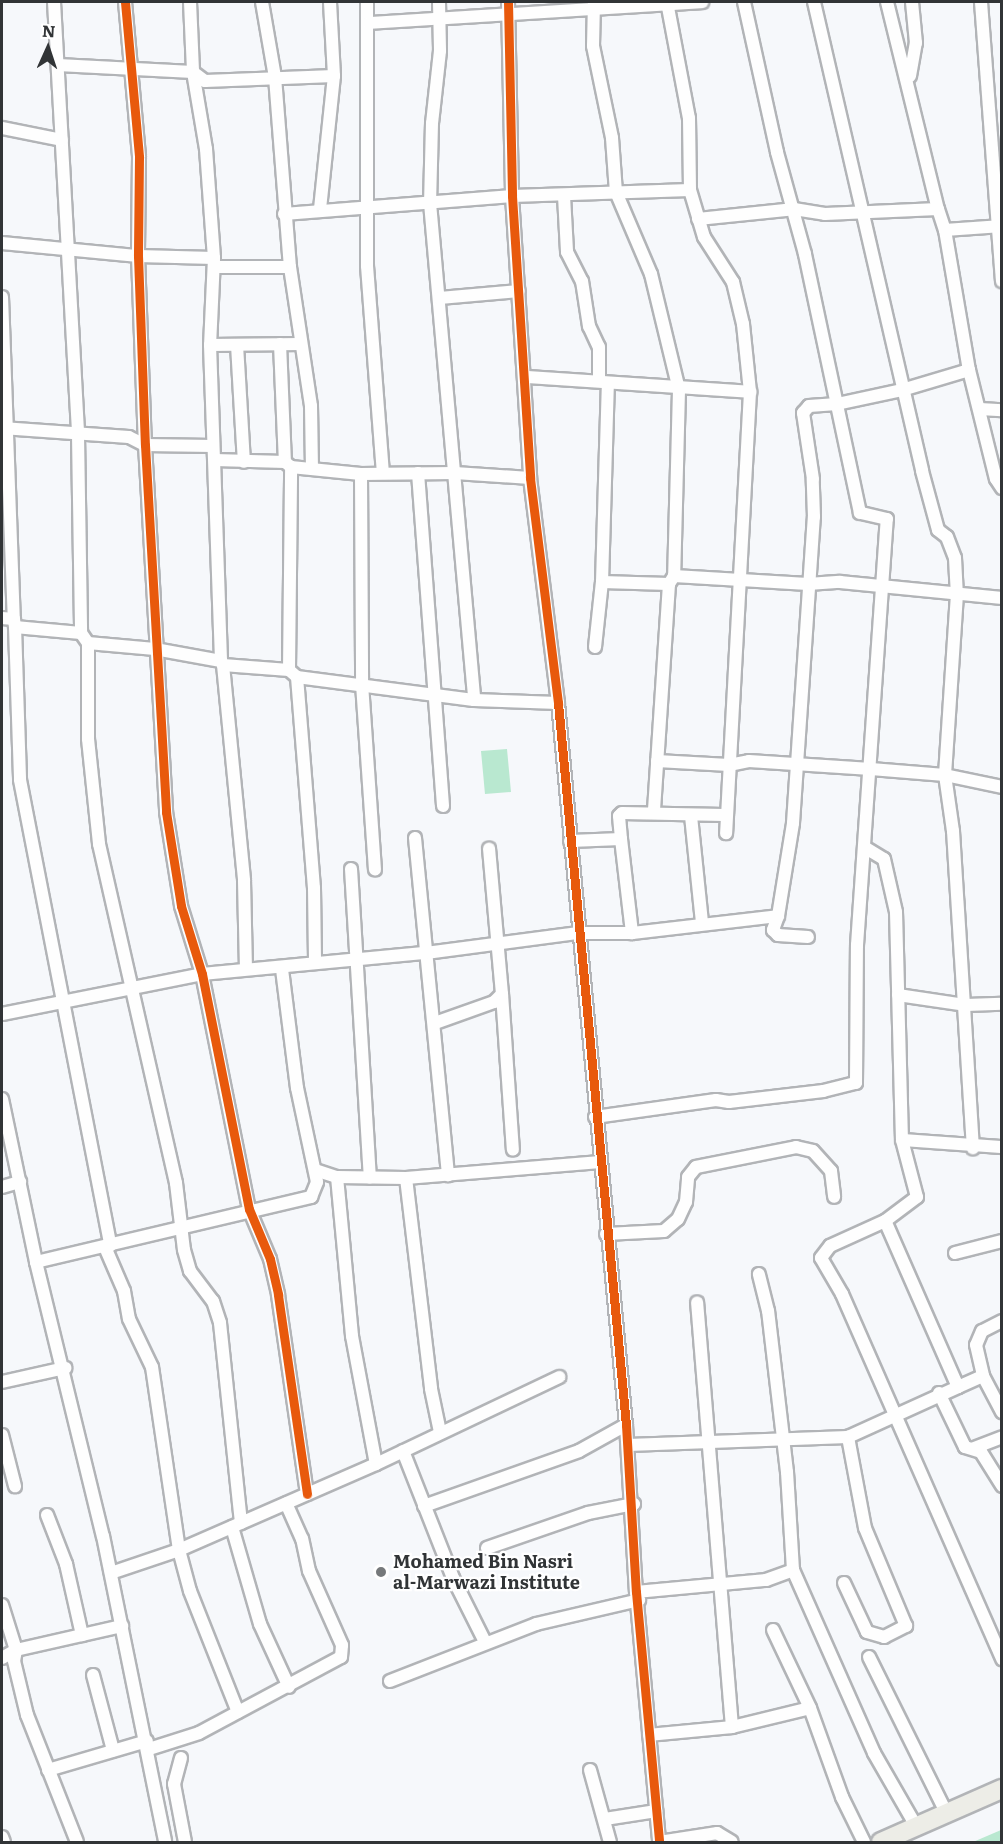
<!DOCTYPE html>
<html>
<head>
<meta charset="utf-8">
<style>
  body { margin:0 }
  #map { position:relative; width:1003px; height:1844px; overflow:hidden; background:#f6f8fb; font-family:Literata,serif }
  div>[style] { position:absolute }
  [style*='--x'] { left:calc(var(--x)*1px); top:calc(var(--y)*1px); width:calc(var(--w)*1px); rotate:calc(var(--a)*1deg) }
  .green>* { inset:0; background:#b9e8d0 }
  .roads { filter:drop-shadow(2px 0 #b2b4b7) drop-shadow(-2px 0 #b2b4b7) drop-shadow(0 2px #b2b4b7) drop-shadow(0 -2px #b2b4b7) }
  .street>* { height:12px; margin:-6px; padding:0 6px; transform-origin:6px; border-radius:6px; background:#fefefe }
  .primary>* { height:18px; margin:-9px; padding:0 9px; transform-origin:9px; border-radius:9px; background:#edede7 }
  .cycleway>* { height:9px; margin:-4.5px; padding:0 4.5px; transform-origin:4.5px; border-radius:4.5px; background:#e8590c }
  .dots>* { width:16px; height:16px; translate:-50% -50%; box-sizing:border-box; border:3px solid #fff; border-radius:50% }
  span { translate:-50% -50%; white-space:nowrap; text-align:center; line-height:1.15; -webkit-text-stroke:4.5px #fff; paint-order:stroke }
  .poi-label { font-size:18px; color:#313436; font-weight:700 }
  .left { translate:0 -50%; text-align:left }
  .frame { position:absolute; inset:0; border:3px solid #313436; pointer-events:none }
  .north { position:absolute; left:18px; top:18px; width:60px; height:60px; -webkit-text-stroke:4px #fff; paint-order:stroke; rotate:3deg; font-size:16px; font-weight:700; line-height:24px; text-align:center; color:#313436 }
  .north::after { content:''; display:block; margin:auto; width:21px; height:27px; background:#313436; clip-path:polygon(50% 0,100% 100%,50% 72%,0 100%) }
</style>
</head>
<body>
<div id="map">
  <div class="green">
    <i style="clip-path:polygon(507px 749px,511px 792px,485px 794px,481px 751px)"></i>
    <i style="clip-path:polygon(1001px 1830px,1001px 1842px,973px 1842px)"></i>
  </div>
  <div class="roads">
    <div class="street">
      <i style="--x:54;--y:2;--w:434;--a:86.8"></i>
      <i style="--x:78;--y:435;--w:198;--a:89.1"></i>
      <i style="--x:125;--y:2;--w:156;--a:84.8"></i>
      <i style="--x:139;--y:157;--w:99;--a:90.6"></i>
      <i style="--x:138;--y:256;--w:189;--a:87.9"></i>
      <i style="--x:145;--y:445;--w:368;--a:86.7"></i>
      <i style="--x:166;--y:812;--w:95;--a:80.9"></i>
      <i style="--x:181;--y:906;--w:71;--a:72.8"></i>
      <i style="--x:202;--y:974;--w:240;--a:78.7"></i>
      <i style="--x:249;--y:1209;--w:54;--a:67.2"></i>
      <i style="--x:270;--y:1259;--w:37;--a:77"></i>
      <i style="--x:278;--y:1295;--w:201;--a:81.7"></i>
      <i style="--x:190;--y:2;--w:70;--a:87.5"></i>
      <i style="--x:193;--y:72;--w:78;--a:80.4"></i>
      <i style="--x:206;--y:149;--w:109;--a:85.8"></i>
      <i style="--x:214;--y:258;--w:87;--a:92.6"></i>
      <i style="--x:210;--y:345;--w:316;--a:88"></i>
      <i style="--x:262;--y:2;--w:76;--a:80.2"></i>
      <i style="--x:275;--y:77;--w:191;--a:85.5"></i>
      <i style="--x:290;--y:267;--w:141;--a:81.4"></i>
      <i style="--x:311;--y:406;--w:62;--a:89.1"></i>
      <i style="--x:367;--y:2;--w:264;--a:90"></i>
      <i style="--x:367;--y:266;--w:207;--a:85.6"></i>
      <i style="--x:439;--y:2;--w:49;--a:88.8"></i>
      <i style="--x:440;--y:51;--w:72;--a:96.3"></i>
      <i style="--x:432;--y:123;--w:80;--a:91.4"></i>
      <i style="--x:430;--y:203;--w:499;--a:84.9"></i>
      <i style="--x:508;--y:2;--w:194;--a:88.8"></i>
      <i style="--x:512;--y:196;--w:283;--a:86.3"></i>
      <i style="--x:530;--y:478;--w:227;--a:82.9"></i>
      <i style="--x:558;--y:703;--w:725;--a:84.62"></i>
      <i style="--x:626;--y:1425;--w:167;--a:86.6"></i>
      <i style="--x:636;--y:1592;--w:251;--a:84.7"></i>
      <i style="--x:594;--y:2;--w:44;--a:91.3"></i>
      <i style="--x:593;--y:46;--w:94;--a:78.3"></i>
      <i style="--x:612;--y:138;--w:54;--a:85.8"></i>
      <i style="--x:616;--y:192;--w:89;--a:66.9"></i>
      <i style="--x:651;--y:274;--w:119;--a:76.4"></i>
      <i style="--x:679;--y:390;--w:186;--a:91.5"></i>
      <i style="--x:674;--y:576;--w:9;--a:122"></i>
      <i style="--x:669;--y:584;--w:228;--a:93.8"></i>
      <i style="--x:667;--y:2;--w:118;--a:79.3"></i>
      <i style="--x:689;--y:118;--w:72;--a:89.2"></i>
      <i style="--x:690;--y:190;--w:49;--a:73.4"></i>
      <i style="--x:704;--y:237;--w:54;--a:57.2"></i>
      <i style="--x:733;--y:282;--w:43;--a:76.6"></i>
      <i style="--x:743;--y:324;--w:68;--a:84.1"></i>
      <i style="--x:750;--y:392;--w:442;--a:93.1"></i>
      <i style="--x:814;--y:2;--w:481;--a:77"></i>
      <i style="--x:922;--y:471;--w:61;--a:74.8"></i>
      <i style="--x:938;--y:530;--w:11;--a:38"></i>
      <i style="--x:947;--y:537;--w:22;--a:69"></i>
      <i style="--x:955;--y:558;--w:36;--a:87"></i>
      <i style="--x:957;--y:594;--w:181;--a:93.8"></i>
      <i style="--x:945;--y:775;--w:57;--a:81.9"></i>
      <i style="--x:953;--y:831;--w:318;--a:86.4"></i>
      <i style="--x:887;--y:2;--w:213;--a:76.2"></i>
      <i style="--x:981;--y:2;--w:280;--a:85.7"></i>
      <i style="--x:369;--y:23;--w:334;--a:-3.6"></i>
      <i style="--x:58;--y:65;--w:135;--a:3"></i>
      <i style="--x:193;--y:72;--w:15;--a:37"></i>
      <i style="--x:205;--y:81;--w:129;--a:-2.2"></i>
      <i style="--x:910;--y:76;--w:34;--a:-80"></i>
      <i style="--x:916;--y:43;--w:41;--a:-95.6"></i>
      <i style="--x:2;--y:128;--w:61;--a:11.3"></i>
      <i style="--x:564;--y:196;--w:56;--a:86.9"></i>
      <i style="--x:567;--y:252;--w:33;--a:63"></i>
      <i style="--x:582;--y:281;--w:46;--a:81.2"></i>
      <i style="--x:589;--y:326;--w:23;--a:65"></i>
      <i style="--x:599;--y:347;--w:34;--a:90"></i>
      <i style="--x:320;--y:209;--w:134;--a:-84"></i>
      <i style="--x:334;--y:76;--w:74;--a:-93.1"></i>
      <i style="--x:284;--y:214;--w:229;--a:-4.5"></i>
      <i style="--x:512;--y:196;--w:178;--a:-1.9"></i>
      <i style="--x:698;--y:219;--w:97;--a:-5.9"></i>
      <i style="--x:794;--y:209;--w:31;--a:9"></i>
      <i style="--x:825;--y:214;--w:113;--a:-2.5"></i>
      <i style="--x:938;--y:209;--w:22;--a:72"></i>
      <i style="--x:945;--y:230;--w:57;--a:-4"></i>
      <i style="--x:945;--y:230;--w:142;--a:80.3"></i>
      <i style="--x:969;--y:370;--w:112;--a:76.1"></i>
      <i style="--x:996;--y:479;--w:11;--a:56"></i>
      <i style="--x:2;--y:243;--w:137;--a:5.5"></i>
      <i style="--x:138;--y:256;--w:76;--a:1.5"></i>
      <i style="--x:214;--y:267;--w:76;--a:0"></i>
      <i style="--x:2;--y:297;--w:322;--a:87.9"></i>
      <i style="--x:440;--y:298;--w:79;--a:-5.1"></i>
      <i style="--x:280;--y:344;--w:118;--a:87.6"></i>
      <i style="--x:210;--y:345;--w:91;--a:-0.6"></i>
      <i style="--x:237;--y:345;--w:117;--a:86.6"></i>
      <i style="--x:526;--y:377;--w:225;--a:3.8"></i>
      <i style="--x:980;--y:409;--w:22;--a:3"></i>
      <i style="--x:2;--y:428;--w:127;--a:4.1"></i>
      <i style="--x:129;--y:437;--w:18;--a:27"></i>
      <i style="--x:145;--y:445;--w:68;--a:0.8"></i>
      <i style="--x:215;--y:460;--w:70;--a:1.6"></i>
      <i style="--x:285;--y:462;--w:8;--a:40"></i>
      <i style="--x:291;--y:467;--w:70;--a:5.7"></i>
      <i style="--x:361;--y:474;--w:94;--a:-0.6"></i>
      <i style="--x:455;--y:473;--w:75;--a:3.8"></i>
      <i style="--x:418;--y:473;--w:334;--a:85.7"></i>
      <i style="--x:361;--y:474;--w:210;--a:89.7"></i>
      <i style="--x:362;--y:684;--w:186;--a:86"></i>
      <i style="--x:674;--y:576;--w:134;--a:3.4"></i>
      <i style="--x:808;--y:584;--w:32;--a:-4"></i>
      <i style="--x:840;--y:582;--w:163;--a:5.6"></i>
      <i style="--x:602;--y:582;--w:67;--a:1.7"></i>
      <i style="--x:2;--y:618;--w:12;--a:5"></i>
      <i style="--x:14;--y:619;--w:8;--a:83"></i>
      <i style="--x:15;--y:627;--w:66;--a:5.2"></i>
      <i style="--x:81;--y:633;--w:12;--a:55"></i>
      <i style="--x:88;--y:643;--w:67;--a:5.1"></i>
      <i style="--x:155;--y:649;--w:67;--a:10.3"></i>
      <i style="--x:221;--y:661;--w:4;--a:63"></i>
      <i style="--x:223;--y:665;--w:66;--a:4.3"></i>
      <i style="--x:289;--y:670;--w:11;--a:41"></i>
      <i style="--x:297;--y:677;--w:178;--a:7.4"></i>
      <i style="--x:474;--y:700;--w:84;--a:2"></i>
      <i style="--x:15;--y:627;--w:153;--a:88.1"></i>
      <i style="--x:20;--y:780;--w:474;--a:79"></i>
      <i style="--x:88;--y:643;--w:96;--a:90"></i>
      <i style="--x:88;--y:739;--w:106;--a:84"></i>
      <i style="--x:99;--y:844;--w:348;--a:77.2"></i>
      <i style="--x:176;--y:1183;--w:67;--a:83.2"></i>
      <i style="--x:184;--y:1250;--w:22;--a:74"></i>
      <i style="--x:190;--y:1271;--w:38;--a:53"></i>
      <i style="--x:213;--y:1301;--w:23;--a:72"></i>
      <i style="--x:220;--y:1323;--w:201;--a:84"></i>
      <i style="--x:595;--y:647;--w:65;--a:-83.9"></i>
      <i style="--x:602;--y:582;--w:198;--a:-88.3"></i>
      <i style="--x:223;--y:665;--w:217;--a:84.4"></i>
      <i style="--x:244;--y:881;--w:88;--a:88.7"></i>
      <i style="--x:289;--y:670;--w:203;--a:-89.4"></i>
      <i style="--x:297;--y:677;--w:212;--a:85.4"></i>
      <i style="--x:314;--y:888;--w:75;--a:89.2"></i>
      <i style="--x:657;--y:761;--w:72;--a:3.2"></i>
      <i style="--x:729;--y:765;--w:20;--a:-11"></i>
      <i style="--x:749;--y:761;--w:122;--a:3.8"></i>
      <i style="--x:871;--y:769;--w:74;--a:4.6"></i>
      <i style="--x:945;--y:775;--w:58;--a:11.9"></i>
      <i style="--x:691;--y:816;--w:108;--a:84.1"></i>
      <i style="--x:415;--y:838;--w:339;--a:84.4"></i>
      <i style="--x:621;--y:839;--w:95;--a:83.3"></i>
      <i style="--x:570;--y:841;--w:51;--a:-2.2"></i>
      <i style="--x:621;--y:839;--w:23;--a:-95"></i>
      <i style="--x:619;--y:816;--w:4;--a:-45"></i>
      <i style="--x:622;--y:813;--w:102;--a:1.1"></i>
      <i style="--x:864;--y:847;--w:23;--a:31"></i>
      <i style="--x:884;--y:859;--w:54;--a:77.2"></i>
      <i style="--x:896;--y:912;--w:228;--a:88.5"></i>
      <i style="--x:902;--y:1140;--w:59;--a:75.3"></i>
      <i style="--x:917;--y:1197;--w:40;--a:143"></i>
      <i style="--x:885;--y:1221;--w:60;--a:155.6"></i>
      <i style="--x:830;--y:1246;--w:15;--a:127"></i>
      <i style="--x:821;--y:1258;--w:42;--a:59.7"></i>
      <i style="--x:842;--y:1294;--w:399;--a:66.3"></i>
      <i style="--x:351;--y:869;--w:309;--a:86.5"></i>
      <i style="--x:778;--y:916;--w:15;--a:110"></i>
      <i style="--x:773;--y:930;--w:7;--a:45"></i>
      <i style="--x:778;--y:935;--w:30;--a:4"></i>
      <i style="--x:502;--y:994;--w:156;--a:86"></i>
      <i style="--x:898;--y:995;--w:69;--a:8.4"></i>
      <i style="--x:966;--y:1005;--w:36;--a:-2"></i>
      <i style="--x:2;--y:1014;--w:204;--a:-11.3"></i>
      <i style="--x:202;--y:974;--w:225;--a:-5.4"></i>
      <i style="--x:426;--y:953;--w:152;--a:-7.5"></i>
      <i style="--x:577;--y:933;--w:55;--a:0"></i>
      <i style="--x:632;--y:933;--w:147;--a:-6.6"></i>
      <i style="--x:778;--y:916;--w:94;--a:-80.8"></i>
      <i style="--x:793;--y:823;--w:307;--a:-86.1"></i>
      <i style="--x:814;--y:517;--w:38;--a:-92"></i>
      <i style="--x:813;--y:479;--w:67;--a:-98.6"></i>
      <i style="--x:803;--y:413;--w:9;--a:-49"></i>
      <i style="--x:809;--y:406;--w:28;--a:-4"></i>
      <i style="--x:837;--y:404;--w:66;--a:-12.2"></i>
      <i style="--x:902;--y:390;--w:70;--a:-16.6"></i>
      <i style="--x:435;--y:1023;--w:63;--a:-19.6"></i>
      <i style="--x:494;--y:1002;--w:11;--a:-45"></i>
      <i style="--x:502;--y:994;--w:146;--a:-95.1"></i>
      <i style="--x:2;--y:1099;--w:167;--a:78.2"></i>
      <i style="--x:36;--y:1262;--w:282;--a:76.3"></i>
      <i style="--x:103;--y:1536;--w:312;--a:78.5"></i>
      <i style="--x:595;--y:1117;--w:122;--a:-8"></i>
      <i style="--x:716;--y:1100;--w:13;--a:9"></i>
      <i style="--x:729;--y:1102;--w:95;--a:-6.7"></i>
      <i style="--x:823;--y:1091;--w:34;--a:-14"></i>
      <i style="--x:856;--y:1083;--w:138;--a:-89.6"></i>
      <i style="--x:857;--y:945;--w:427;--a:-86"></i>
      <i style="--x:887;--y:519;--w:28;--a:-167"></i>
      <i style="--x:860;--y:513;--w:265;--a:-102"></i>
      <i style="--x:805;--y:254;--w:106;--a:-105.4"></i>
      <i style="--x:777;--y:152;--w:154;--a:-102.4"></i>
      <i style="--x:902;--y:1140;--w:100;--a:4"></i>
      <i style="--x:315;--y:1170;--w:23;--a:18"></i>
      <i style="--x:337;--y:1177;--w:69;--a:0.8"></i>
      <i style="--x:406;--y:1178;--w:195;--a:-4.7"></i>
      <i style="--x:337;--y:1177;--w:160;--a:84.6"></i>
      <i style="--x:352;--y:1336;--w:130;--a:79.4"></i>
      <i style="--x:406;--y:1178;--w:212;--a:83.2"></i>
      <i style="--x:431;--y:1389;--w:44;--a:78.2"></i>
      <i style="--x:2;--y:1187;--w:19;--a:-16"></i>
      <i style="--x:606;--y:1234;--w:58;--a:-3"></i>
      <i style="--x:664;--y:1231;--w:18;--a:-41"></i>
      <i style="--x:678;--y:1219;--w:19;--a:-65"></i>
      <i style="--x:686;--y:1202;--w:25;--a:-85"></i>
      <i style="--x:688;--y:1177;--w:13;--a:-51"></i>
      <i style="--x:696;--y:1167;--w:102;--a:-11.3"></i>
      <i style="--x:796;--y:1147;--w:17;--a:13"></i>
      <i style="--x:813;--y:1151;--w:27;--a:48"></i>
      <i style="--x:831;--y:1171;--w:26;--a:83"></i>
      <i style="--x:105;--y:1247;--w:48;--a:66.6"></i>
      <i style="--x:124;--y:1291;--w:28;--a:80"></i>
      <i style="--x:129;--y:1319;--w:53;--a:64.4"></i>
      <i style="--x:152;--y:1367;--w:185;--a:81.6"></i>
      <i style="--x:179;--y:1550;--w:42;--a:75"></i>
      <i style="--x:190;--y:1591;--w:130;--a:68.4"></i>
      <i style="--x:955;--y:1253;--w:49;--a:-14.3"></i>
      <i style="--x:36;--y:1262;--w:283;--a:-13.3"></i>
      <i style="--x:311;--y:1197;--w:16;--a:-68"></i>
      <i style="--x:317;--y:1182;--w:96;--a:-102"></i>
      <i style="--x:297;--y:1088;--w:120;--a:-97.2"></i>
      <i style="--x:1002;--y:1321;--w:22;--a:153"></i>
      <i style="--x:982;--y:1331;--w:15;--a:113"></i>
      <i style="--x:976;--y:1345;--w:32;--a:77"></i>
      <i style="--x:983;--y:1376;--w:41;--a:62.2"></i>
      <i style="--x:2;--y:1382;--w:65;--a:-12.5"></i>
      <i style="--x:958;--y:1387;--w:27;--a:-24"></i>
      <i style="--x:939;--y:1393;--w:60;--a:64.3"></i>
      <i style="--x:965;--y:1447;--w:17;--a:17"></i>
      <i style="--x:981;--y:1452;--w:40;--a:58"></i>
      <i style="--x:2;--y:1435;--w:53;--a:75.7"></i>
      <i style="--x:628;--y:1445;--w:220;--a:-2.1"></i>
      <i style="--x:848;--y:1437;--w:121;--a:-24.4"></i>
      <i style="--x:958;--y:1387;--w:181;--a:-113.7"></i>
      <i style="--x:974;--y:1448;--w:30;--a:-21"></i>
      <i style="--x:403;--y:1451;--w:136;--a:68.5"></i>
      <i style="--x:453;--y:1578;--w:72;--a:63.4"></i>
      <i style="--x:424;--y:1506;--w:164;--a:-19.5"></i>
      <i style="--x:579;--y:1451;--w:54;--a:-29"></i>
      <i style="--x:47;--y:1515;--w:53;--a:68.8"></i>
      <i style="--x:66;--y:1564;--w:73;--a:77.3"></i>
      <i style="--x:232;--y:1527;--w:101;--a:73.9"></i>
      <i style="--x:260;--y:1624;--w:69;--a:65.3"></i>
      <i style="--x:487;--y:1548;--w:107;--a:-19.1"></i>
      <i style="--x:588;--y:1513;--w:47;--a:-11.1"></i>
      <i style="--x:793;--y:1570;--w:200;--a:66.1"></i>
      <i style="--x:874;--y:1753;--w:84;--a:60.1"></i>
      <i style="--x:111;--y:1573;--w:72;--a:-18.7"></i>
      <i style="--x:179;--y:1550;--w:215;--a:-23.6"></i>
      <i style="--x:376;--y:1464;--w:203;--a:-25.4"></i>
      <i style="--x:844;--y:1583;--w:54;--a:64.9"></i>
      <i style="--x:867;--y:1632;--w:18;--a:16"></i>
      <i style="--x:884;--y:1637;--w:25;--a:-27"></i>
      <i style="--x:906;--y:1626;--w:106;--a:-112.7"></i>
      <i style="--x:865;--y:1528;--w:93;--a:-100.6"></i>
      <i style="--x:636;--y:1592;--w:131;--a:-5.3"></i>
      <i style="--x:766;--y:1580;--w:29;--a:-20"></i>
      <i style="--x:793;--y:1570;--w:98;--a:-93.5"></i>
      <i style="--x:787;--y:1472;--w:162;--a:-96.7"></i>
      <i style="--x:768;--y:1311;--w:38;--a:-104"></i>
      <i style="--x:2;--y:1605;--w:47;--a:72.7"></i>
      <i style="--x:16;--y:1650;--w:11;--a:100"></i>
      <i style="--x:14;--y:1661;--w:56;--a:76.5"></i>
      <i style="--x:27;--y:1715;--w:136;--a:68.5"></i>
      <i style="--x:773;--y:1630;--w:86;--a:64.6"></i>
      <i style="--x:869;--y:1657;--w:173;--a:63.6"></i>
      <i style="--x:2;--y:1658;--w:16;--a:-30"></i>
      <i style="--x:16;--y:1650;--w:109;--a:-12.8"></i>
      <i style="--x:93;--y:1675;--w:78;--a:75.1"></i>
      <i style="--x:390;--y:1681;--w:157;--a:-21.3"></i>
      <i style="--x:536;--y:1624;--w:106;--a:-13.1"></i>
      <i style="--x:732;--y:1727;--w:80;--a:-13.7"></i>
      <i style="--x:810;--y:1708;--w:95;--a:70.2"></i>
      <i style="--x:842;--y:1797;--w:50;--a:63.9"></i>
      <i style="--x:649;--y:1735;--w:83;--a:-5.5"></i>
      <i style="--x:732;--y:1727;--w:426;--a:-94.7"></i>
      <i style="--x:149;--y:1749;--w:52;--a:-17.7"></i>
      <i style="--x:199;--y:1733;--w:161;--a:-28.2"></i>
      <i style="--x:341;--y:1657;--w:12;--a:-85"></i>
      <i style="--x:342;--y:1645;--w:81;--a:-114"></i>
      <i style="--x:309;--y:1571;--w:33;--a:-102"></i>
      <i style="--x:302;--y:1539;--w:39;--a:-114"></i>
      <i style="--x:181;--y:1758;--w:27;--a:105"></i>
      <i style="--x:174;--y:1784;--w:59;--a:79.3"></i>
      <i style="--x:48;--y:1770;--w:103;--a:-16.3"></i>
      <i style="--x:590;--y:1770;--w:75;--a:74.5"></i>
      <i style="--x:605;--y:1819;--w:52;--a:-8.9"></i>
      <i style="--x:2;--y:1837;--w:5;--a:68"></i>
      <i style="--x:659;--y:1842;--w:59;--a:-8.8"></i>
      <i style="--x:717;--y:1833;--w:17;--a:31"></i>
    </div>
    <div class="primary">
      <i style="--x:881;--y:1842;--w:132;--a:-23.7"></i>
    </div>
  </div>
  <div class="cycleway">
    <i style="--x:125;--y:2;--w:156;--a:84.8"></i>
    <i style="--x:139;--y:157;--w:99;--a:90.6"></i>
    <i style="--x:138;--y:256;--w:189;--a:87.9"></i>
    <i style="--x:145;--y:445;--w:368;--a:86.7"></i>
    <i style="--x:166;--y:812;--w:95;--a:80.9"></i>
    <i style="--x:181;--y:906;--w:71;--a:72.8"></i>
    <i style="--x:202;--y:974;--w:240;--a:78.7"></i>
    <i style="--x:249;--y:1209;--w:54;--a:67.2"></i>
    <i style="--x:270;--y:1259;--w:37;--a:77"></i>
    <i style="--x:278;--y:1295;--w:201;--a:81.7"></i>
    <i style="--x:508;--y:2;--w:194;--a:88.8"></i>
    <i style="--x:512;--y:196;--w:283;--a:86.3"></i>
    <i style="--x:530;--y:478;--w:227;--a:82.9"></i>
    <i style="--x:558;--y:703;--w:725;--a:84.62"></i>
    <i style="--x:626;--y:1425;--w:167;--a:86.6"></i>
    <i style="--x:636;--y:1592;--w:251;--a:84.7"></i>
  </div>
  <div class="dots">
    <i style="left:381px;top:1572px;background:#76797b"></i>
  </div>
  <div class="poi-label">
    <span class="left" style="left:393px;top:1572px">Mohamed Bin Nasri<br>al-Marwazi Institute</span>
  </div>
  <div class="frame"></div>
  <div class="north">N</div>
</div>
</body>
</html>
